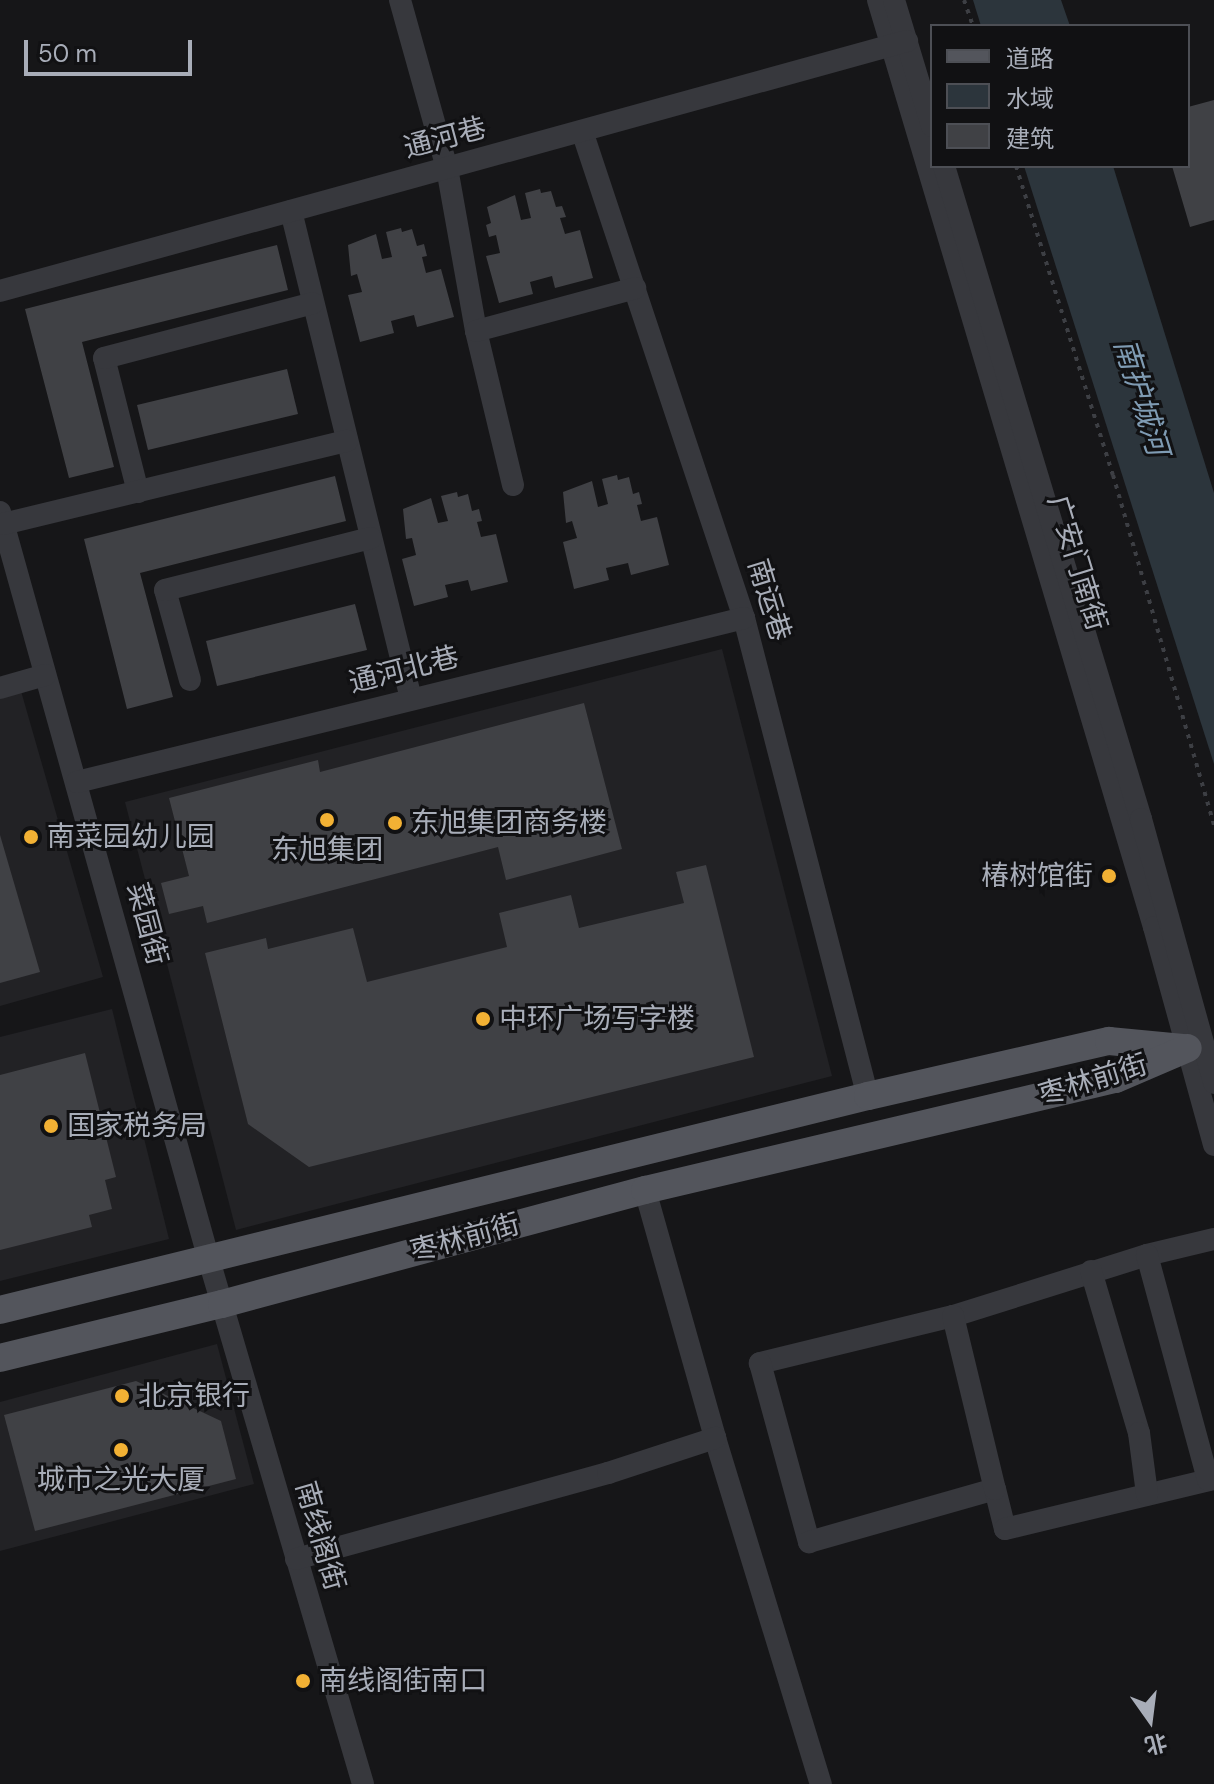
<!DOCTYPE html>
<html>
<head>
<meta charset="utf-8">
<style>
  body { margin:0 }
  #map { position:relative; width:1214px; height:1784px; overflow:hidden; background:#161618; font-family:"DM Sans","Noto Sans SC",sans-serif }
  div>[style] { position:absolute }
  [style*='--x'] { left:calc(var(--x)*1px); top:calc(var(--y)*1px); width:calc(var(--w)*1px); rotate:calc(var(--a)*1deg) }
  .built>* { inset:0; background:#222225 }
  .water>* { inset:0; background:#2c353c }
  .building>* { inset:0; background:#404145 }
  .path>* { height:4px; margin-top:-2px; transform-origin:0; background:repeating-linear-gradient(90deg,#3d3f44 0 4px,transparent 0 10px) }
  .minor>* { height:22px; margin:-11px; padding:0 11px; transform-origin:11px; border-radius:11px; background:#37383d }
  .major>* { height:28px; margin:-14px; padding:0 14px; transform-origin:14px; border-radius:14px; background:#53555c }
  .dots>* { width:22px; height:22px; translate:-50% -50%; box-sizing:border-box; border:4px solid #111113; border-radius:50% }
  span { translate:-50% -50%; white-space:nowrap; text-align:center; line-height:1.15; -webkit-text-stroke:6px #111113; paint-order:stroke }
  .street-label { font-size:28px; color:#a8adb8 }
  .poi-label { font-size:28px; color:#a8adb8 }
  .left { translate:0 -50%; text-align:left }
  .right { translate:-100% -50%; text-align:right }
  .water-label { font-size:30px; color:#7f9bb3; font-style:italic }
  .legend { position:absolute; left:930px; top:24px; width:260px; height:144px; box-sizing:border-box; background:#111113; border:2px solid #4d4f55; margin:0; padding:10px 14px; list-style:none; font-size:24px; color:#a8adb8 }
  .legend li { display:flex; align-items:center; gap:16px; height:40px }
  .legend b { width:40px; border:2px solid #4d4f55 }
  .north { position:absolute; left:1110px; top:1680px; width:80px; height:80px; -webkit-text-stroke:6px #111113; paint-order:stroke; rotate:166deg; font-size:22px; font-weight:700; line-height:32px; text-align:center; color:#a8adb8 }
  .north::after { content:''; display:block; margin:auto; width:28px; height:36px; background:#a8adb8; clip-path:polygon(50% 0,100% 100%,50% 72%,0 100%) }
  .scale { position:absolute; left:24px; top:40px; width:168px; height:36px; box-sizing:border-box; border:4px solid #a8adb8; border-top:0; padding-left:10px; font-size:24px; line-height:28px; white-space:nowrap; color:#a8adb8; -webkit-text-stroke:6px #111113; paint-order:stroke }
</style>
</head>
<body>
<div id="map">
  <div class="built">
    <i style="clip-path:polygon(722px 649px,832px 1076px,236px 1230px,125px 802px)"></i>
    <i style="clip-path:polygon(21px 691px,103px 977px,0 1006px,0 697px)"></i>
    <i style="clip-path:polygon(112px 1009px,169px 1239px,0 1281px,0 1037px)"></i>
    <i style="clip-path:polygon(217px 1344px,254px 1484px,0 1551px,0 1402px)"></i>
  </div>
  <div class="water">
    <i style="clip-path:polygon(973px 0,1061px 0,1070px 26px,981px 26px)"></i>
    <i style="clip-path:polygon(1024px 166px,1113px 166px,1214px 493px,1214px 764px)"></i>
  </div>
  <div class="building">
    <i style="clip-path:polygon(1214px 100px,1214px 220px,1190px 227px,1172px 166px,1188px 166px,1188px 107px)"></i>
    <i style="clip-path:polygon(540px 189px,541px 193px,551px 191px,556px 207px,562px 206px,566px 217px,560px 218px,565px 234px,580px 230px,593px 278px,555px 288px,552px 276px,530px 282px,533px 294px,499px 303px,486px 256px,500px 253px,496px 235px,489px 237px,486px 225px,491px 223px,487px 207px,515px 195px,521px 220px,531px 218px,525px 193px)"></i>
    <i style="clip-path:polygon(401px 228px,402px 232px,412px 229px,417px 246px,424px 244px,427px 256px,422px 257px,426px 273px,441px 269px,454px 317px,417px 327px,414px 315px,391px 321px,394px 333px,360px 342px,348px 295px,362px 292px,357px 274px,351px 276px,348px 245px,376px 234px,382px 259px,392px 257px,386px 232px)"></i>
    <i style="clip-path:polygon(277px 245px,288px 290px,82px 342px,114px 467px,69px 478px,25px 309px)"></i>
    <i style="clip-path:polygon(287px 369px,298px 414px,148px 450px,137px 405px)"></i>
    <i style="clip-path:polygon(617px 475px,618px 480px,629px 477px,633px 494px,639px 492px,642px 504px,637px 505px,641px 521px,657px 517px,669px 565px,631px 575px,628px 563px,606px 568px,609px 580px,574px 589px,563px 542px,577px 538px,572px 521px,566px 523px,563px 492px,592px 481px,598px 507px,608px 504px,602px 479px)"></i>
    <i style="clip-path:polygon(335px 476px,346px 521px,140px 573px,173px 697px,127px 709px,84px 539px)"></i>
    <i style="clip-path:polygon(457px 492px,458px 497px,468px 494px,472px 511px,479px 509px,482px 521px,477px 522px,481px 537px,496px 534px,508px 582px,471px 591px,468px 580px,445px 585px,448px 597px,414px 606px,402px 559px,416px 555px,412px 538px,406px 539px,403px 509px,431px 498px,438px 523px,448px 521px,441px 496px)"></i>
    <i style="clip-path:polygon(355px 604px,367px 650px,217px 686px,206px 641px)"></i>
    <i style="clip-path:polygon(584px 703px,622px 849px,506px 880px,498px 847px,207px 923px,203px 906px,169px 914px,161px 883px,189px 876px,169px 798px,318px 760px,320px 772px)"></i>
    <i style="clip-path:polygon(0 835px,40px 972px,0 983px)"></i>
    <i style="clip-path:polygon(706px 865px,754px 1057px,309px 1167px,248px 1124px,205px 953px,266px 938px,268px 949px,353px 928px,367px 982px,507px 947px,499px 913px,571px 895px,579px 928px,684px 903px,676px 872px)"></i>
    <i style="clip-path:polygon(85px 1053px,116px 1177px,105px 1180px,112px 1209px,89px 1215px,92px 1227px,0 1250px,0 1075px)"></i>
    <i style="clip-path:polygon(136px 1381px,221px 1421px,236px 1479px,35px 1531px,4px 1415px)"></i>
  </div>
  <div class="path">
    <i style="--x:964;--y:0;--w:28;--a:71"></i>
    <i style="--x:1016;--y:166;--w:324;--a:72.6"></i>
    <i style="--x:1113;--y:475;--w:365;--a:73.9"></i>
  </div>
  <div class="minor">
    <i style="--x:400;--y:0;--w:174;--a:74.4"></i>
    <i style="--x:447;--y:168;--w:166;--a:79.9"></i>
    <i style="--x:878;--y:0;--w:967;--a:73.42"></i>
    <i style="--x:1154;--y:927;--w:226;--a:74.6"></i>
    <i style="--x:894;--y:0;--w:132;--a:73.2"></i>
    <i style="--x:582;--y:131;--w:513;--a:71.6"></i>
    <i style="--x:744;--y:618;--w:494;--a:75.5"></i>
    <i style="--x:944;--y:166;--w:682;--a:73.21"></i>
    <i style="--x:1141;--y:819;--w:274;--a:74.5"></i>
    <i style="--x:291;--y:211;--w:503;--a:76.18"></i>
    <i style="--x:0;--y:291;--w:941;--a:-15.41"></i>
    <i style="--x:513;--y:485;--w:158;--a:-103.5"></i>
    <i style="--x:476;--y:331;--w:165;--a:-15.1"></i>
    <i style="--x:138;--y:492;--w:138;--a:-104.2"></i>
    <i style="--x:104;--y:358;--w:216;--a:-14.7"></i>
    <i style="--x:0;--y:512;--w:777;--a:74.39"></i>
    <i style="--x:209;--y:1260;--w:546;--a:73.62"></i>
    <i style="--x:3;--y:524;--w:354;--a:-13.6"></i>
    <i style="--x:190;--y:680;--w:93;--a:-105.5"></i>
    <i style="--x:165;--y:590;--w:212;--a:-14.2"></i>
    <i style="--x:0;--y:688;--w:47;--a:-16.1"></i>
    <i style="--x:77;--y:782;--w:687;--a:-13.81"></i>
    <i style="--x:645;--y:1190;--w:258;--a:74.2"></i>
    <i style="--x:715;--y:1438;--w:362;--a:73"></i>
    <i style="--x:1214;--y:1239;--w:69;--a:166.6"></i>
    <i style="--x:1147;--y:1255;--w:203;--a:162.5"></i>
    <i style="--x:953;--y:1316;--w:199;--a:166.3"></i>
    <i style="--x:760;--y:1363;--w:186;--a:74.7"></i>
    <i style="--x:809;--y:1542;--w:193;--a:-15.9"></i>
    <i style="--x:995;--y:1489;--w:41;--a:76"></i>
    <i style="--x:1005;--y:1529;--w:215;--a:-13.5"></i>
    <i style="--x:1147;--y:1255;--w:233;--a:74.8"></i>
    <i style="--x:1091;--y:1271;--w:169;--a:73.5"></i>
    <i style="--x:1139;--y:1433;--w:62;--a:82.5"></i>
    <i style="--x:953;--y:1316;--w:178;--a:76.4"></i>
    <i style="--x:296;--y:1559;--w:324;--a:-15.4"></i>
    <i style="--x:608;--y:1473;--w:113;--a:-18.1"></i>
  </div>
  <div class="major">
    <i style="--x:0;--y:1310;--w:894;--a:-13.85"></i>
    <i style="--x:868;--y:1096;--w:247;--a:-12.9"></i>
    <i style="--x:1109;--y:1041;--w:74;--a:5.4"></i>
    <i style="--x:0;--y:1358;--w:228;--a:-13.7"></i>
    <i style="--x:222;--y:1304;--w:438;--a:-15.1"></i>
    <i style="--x:645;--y:1190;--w:484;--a:-13.3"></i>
    <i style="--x:1116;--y:1079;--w:78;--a:-23.3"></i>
  </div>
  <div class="dots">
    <i style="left:327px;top:820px;background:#f2b134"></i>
    <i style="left:395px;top:823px;background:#f2b134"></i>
    <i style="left:31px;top:837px;background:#f2b134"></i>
    <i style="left:1109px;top:876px;background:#f2b134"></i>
    <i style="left:483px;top:1019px;background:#f2b134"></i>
    <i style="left:51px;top:1126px;background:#f2b134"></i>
    <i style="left:122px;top:1396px;background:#f2b134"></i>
    <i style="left:121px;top:1450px;background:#f2b134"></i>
    <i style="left:303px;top:1681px;background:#f2b134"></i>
  </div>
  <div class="street-label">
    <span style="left:445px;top:138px;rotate:-15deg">通河巷</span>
    <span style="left:1077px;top:563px;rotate:73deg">广安门南街</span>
    <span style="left:769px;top:600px;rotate:73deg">南运巷</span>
    <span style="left:404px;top:670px;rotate:-14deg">通河北巷</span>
    <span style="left:147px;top:924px;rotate:75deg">菜园街</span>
    <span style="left:1093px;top:1080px;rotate:-17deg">枣林前街</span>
    <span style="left:465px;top:1238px;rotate:-15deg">枣林前街</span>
    <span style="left:320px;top:1536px;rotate:74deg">南线阁街</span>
  </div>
  <div class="poi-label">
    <span class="left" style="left:411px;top:823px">东旭集团商务楼</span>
    <span class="left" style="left:47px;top:837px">南菜园幼儿园</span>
    <span style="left:327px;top:850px">东旭集团</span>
    <span class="right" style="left:1093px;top:876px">椿树馆街</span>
    <span class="left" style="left:499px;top:1019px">中环广场写字楼</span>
    <span class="left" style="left:67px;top:1126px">国家税务局</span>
    <span class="left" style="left:138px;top:1396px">北京银行</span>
    <span style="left:121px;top:1480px">城市之光大厦</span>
    <span class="left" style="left:319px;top:1681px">南线阁街南口</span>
  </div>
  <div class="water-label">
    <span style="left:1141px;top:397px;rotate:73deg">南护城河</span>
  </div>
  <ul class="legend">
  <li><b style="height:10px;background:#53555c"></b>道路</li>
  <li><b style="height:22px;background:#2c353c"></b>水域</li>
  <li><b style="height:22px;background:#404145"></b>建筑</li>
  </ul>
  <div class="north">北</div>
  <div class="scale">50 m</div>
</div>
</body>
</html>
